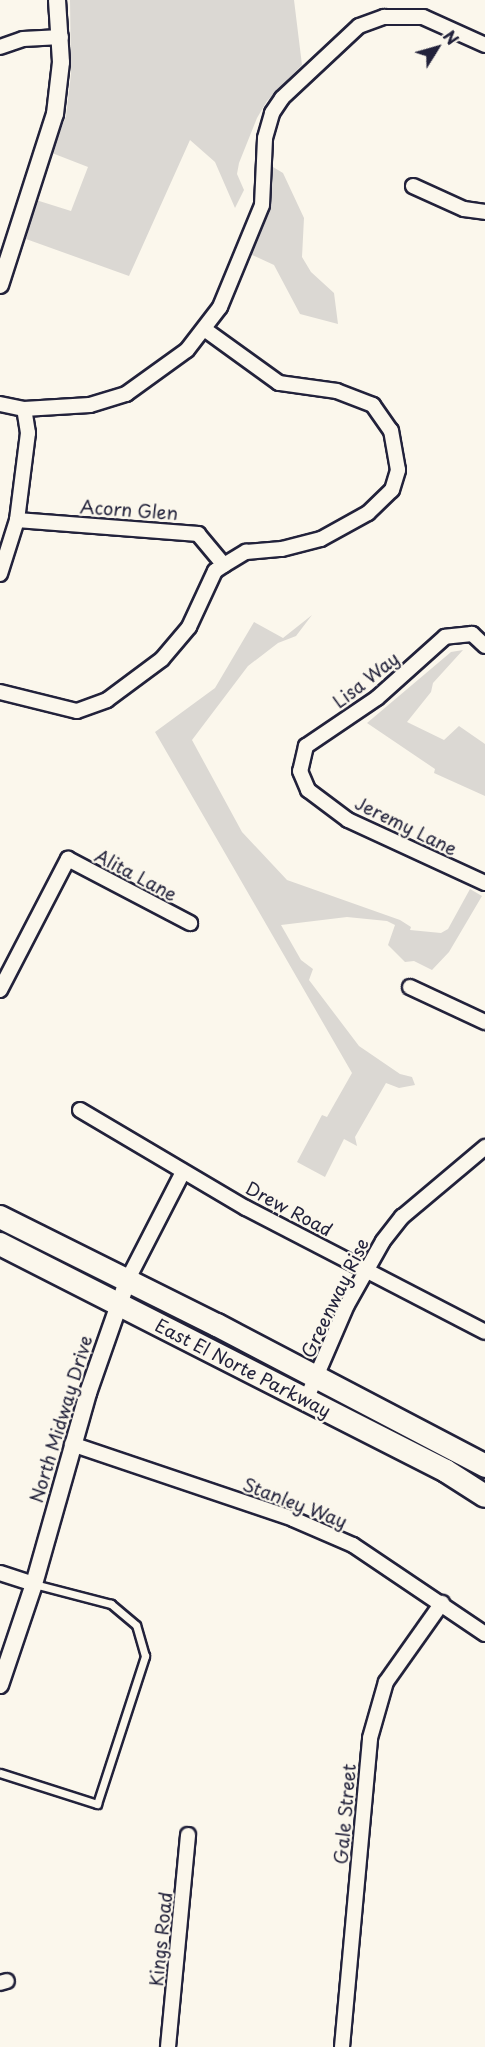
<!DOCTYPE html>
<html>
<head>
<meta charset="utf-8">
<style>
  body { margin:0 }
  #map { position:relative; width:485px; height:2047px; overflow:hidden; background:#fbf7ec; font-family:"Playpen Sans",sans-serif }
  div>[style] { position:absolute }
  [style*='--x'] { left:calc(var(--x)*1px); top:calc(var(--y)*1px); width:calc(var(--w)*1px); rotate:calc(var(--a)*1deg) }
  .green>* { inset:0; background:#dbd8d3 }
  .roads { filter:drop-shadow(2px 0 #22223b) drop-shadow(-2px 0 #22223b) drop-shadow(0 2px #22223b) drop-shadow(0 -2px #22223b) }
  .service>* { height:7px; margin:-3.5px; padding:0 3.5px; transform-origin:3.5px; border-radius:3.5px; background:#fbf7ec }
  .minor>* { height:14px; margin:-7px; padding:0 7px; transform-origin:7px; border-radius:7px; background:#fbf7ec }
  .tertiary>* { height:16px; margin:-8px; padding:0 8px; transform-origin:8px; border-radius:8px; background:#fbf7ec }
  .primary>* { height:22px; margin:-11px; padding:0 11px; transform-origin:11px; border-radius:11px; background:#fbf7ec }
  span { translate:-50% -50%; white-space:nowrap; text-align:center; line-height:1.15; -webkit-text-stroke:4.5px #fbf7ec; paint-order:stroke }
  .street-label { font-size:18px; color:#22223b }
  .north { position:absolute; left:407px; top:18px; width:60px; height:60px; -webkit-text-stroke:4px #fbf7ec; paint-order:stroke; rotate:53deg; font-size:16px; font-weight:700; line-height:24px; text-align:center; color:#22223b }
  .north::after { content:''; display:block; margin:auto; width:21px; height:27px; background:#22223b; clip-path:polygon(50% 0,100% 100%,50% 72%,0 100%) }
</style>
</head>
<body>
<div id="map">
  <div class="green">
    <i style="clip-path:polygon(70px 0,294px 0,302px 65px,267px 101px,257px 118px,239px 163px,237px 174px,244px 190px,235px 208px,215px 162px,190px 140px,129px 276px,26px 239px,36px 200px,71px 211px,88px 167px,52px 153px,66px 116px,71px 74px)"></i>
    <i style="clip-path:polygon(273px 167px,283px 173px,304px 218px,302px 257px,311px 272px,334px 293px,338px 324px,300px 314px,274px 265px,250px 254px,268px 208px)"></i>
    <i style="clip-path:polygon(312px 615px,296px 636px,278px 643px,248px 666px,192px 740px,242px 832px,287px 880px,400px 920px,411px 927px,410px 930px,441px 933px,448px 929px,470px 889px,482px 896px,449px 952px,432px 970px,414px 961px,405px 962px,388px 945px,395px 925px,387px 921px,347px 917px,281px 925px,301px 960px,313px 969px,309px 980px,359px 1046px,400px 1074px,412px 1077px,415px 1085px,399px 1088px,386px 1083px,355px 1137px,357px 1146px,344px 1139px,325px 1177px,297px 1162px,322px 1115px,327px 1117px,352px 1073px,155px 732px,215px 688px,254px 622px,283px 638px)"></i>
    <i style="clip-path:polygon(463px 650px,433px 683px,431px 692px,407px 722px,444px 740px,459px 726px,485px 744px,485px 796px,434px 773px,435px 769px,367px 723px,451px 652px)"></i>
  </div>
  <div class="roads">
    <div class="service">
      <i style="--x:0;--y:1773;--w:102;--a:17.7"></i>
      <i style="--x:97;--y:1804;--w:156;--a:-72"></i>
      <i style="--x:145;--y:1656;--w:32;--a:-106"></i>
      <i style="--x:136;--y:1625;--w:33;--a:-140"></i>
      <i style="--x:111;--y:1604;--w:80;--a:-165.4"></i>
    </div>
    <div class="minor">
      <i style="--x:0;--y:47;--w:24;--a:-19"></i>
      <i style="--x:23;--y:39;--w:38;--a:-3"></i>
      <i style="--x:413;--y:186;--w:56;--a:24.3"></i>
      <i style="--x:464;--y:209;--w:21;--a:8"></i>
      <i style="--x:0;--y:404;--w:25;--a:12"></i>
      <i style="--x:24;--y:409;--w:66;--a:-3.5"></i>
      <i style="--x:90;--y:405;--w:38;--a:-17"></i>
      <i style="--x:126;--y:394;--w:75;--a:-35.8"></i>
      <i style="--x:187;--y:350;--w:54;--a:-52.5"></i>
      <i style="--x:220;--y:307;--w:110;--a:-67.6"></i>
      <i style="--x:262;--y:205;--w:67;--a:-87.4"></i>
      <i style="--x:265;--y:138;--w:26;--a:-74"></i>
      <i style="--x:272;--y:113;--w:18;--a:-56"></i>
      <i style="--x:282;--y:98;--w:105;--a:-43.1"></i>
      <i style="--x:359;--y:26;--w:27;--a:-20"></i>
      <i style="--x:384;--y:17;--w:39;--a:0"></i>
      <i style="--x:423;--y:17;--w:68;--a:24.3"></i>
      <i style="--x:17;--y:520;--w:182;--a:4.4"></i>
      <i style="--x:198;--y:534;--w:40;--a:50"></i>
      <i style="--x:0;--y:574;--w:57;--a:-72.5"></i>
      <i style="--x:17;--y:520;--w:88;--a:-82.8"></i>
      <i style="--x:28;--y:433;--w:24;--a:-99"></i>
      <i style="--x:485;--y:646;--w:18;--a:-137"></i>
      <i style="--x:472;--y:634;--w:27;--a:174"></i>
      <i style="--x:445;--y:637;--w:91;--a:138.1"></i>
      <i style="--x:377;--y:698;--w:86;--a:145.9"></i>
      <i style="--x:306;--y:746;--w:26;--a:103"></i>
      <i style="--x:300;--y:771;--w:21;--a:67"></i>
      <i style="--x:308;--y:790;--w:50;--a:36.9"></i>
      <i style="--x:348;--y:820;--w:151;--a:24.7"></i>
      <i style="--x:0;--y:692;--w:79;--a:13.9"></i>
      <i style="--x:77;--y:711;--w:32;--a:-20"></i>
      <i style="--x:107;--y:700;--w:69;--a:-36.7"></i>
      <i style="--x:162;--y:659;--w:42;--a:-49.8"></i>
      <i style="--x:189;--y:627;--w:62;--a:-65.1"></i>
      <i style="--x:215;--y:571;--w:11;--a:-34"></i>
      <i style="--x:224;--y:565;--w:26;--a:-31"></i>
      <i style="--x:246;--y:552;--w:36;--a:-5"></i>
      <i style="--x:282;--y:549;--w:40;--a:-14.4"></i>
      <i style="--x:321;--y:539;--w:54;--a:-29"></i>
      <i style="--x:368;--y:513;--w:33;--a:-44"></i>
      <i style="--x:392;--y:490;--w:21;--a:-73"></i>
      <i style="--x:398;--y:470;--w:40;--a:-100"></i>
      <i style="--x:391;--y:431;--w:32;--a:-125"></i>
      <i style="--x:373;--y:405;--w:39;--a:-159"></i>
      <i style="--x:337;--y:391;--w:59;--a:-172.1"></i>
      <i style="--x:279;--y:383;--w:92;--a:-144.2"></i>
      <i style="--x:410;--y:987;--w:83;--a:25"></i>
      <i style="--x:0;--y:990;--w:148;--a:-62.6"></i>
      <i style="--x:68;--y:859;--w:138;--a:27.7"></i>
      <i style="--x:80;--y:1110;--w:193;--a:30.6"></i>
      <i style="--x:246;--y:1208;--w:269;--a:27.4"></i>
      <i style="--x:128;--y:1279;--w:120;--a:-62.8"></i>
      <i style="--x:306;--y:1400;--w:103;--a:-66.7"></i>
      <i style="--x:347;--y:1305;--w:73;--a:-60.6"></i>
      <i style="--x:383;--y:1241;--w:31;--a:-52"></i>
      <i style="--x:402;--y:1217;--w:109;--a:-40.1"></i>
      <i style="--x:72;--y:1444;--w:233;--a:18.7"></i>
      <i style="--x:293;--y:1519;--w:65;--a:23.4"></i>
      <i style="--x:353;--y:1545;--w:159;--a:34"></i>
      <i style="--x:0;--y:1573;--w:36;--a:18"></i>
      <i style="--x:0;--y:1983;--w:7;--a:-16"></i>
      <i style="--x:168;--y:2047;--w:213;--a:-84.6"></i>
      <i style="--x:342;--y:2047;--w:310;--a:-84.8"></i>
      <i style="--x:370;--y:1738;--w:58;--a:-74.1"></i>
      <i style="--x:386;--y:1682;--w:97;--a:-54.7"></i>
    </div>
    <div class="tertiary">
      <i style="--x:0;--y:285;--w:180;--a:-72.2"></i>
      <i style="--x:55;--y:114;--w:52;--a:-83.4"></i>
      <i style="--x:61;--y:62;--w:62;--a:-93.7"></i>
      <i style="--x:0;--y:1685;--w:107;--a:-71.4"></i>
      <i style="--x:34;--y:1584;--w:198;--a:-74.2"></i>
      <i style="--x:88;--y:1393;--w:121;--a:-70.7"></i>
    </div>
    <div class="primary">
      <i style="--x:0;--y:1217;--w:242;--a:26.5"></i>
      <i style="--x:217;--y:1325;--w:303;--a:27.7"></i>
      <i style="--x:0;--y:1244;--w:500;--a:26.97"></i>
      <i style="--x:446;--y:1471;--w:46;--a:32.7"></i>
    </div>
  </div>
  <div class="street-label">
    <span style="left:129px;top:510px;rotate:4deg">Acorn Glen</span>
    <span style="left:366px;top:680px;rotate:-38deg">Lisa Way</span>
    <span style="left:406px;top:826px;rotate:26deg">Jeremy Lane</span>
    <span style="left:136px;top:875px;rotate:28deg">Alita Lane</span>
    <span style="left:289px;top:1209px;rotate:28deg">Drew Road</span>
    <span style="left:335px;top:1298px;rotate:-64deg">Greenway Rise</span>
    <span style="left:243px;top:1368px;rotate:27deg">East El Norte Parkway</span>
    <span style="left:61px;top:1419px;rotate:-73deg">North Midway Drive</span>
    <span style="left:295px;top:1503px;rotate:21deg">Stanley Way</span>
    <span style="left:345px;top:1814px;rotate:-85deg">Gale Street</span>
    <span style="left:161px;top:1939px;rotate:-84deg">Kings Road</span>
  </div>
  <div class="north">N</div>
</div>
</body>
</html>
